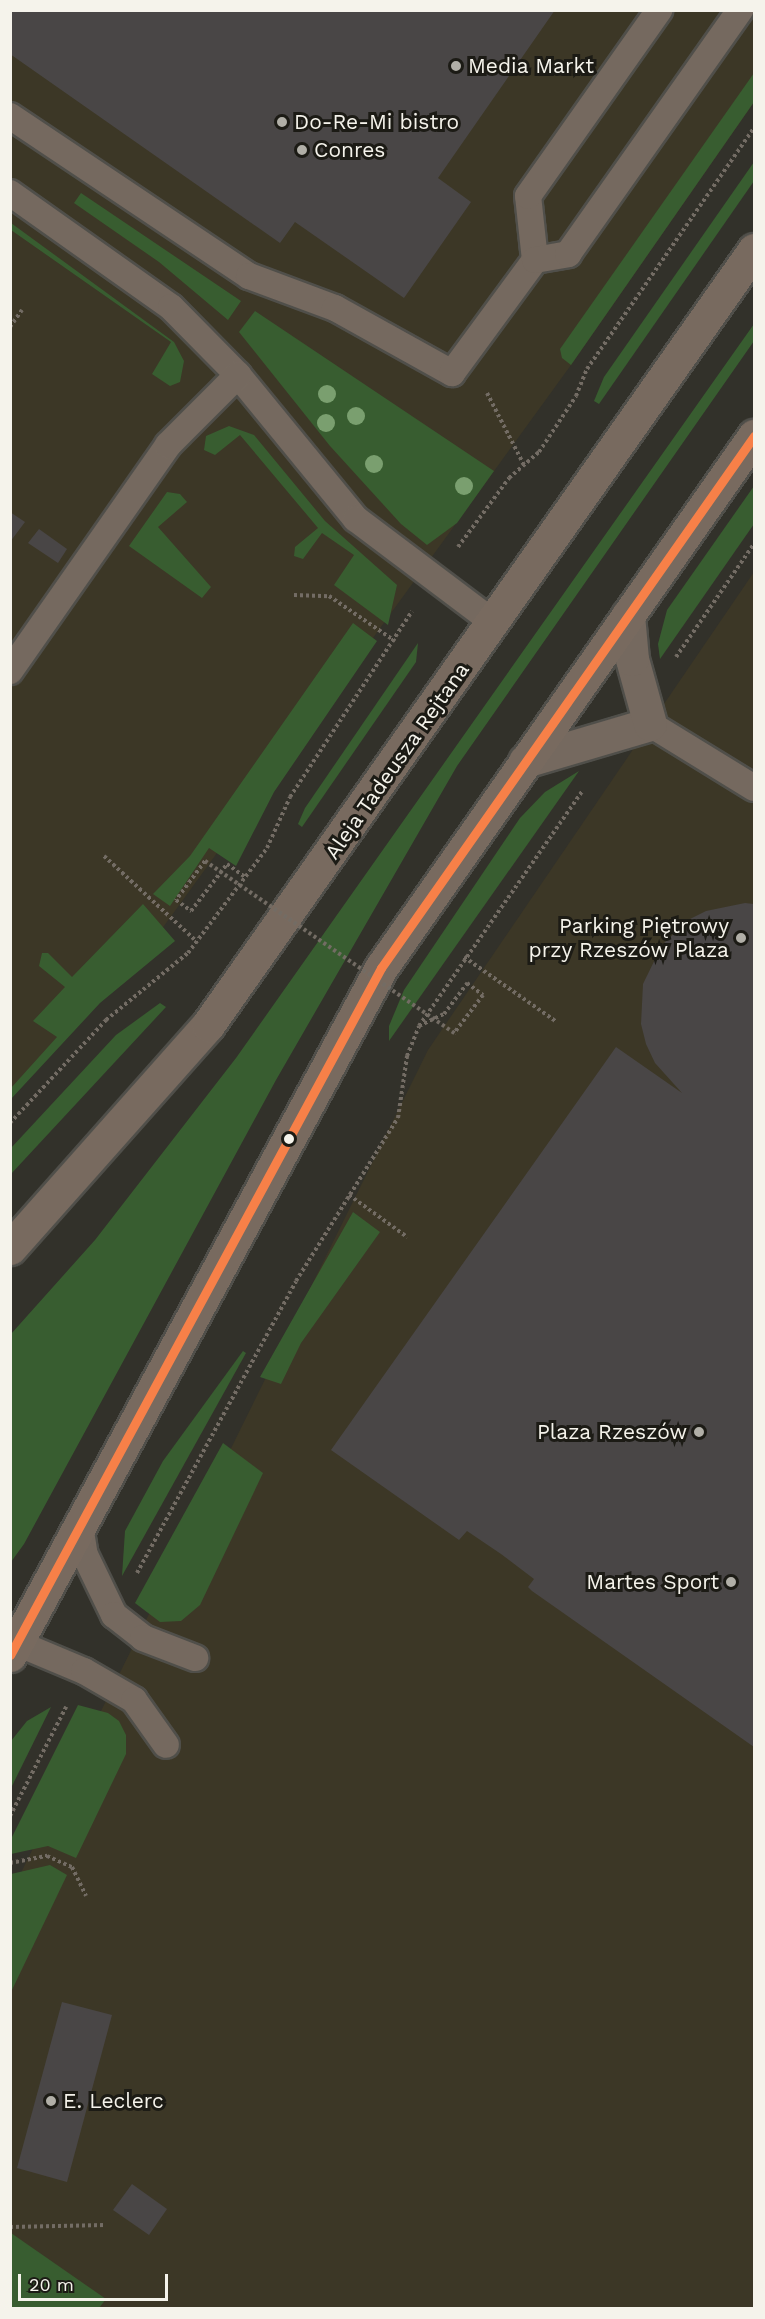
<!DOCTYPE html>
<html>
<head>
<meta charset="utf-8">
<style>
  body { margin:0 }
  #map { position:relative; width:765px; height:2319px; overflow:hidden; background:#32312a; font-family:"Work Sans",sans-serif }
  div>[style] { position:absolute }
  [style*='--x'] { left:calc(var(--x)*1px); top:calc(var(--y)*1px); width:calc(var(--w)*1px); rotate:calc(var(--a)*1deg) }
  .built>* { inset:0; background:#3c3726 }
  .green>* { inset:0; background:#385d30 }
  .building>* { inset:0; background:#494646 }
  .path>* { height:4px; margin-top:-2px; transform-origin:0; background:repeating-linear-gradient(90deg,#736c64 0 3px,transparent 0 6px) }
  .roads { filter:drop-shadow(2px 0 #504f4a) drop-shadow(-2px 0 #504f4a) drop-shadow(0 2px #504f4a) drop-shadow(0 -2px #504f4a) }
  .lane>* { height:26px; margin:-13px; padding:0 13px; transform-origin:13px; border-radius:13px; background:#75695f }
  .street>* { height:33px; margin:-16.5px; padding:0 16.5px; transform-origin:16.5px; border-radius:16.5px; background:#75695f }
  .secondary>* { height:33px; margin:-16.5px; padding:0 16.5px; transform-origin:16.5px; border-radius:16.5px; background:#786a5f }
  .path-bridge>* { height:4px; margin-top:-2px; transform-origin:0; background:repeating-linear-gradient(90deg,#736c64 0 3px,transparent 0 6px) }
  .bus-1>* { height:9px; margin:-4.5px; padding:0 4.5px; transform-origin:4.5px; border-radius:4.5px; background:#f78048 }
  .trees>* { width:18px; height:18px; margin:-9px; border-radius:50%; background:#7a9f6f }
  .dots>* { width:16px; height:16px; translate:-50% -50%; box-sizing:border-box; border:3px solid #1c1b15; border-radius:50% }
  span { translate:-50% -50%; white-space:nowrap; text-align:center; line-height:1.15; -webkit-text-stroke:6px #1c1b15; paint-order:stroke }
  .poi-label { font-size:21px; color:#f5f3eb }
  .left { translate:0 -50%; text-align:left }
  .right { translate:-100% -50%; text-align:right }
  .street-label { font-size:21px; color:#f5f3eb }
  .frame { position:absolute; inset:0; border:12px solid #f5f3eb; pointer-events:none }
  .scale { position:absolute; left:18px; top:2274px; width:150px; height:27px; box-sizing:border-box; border:3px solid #f5f3eb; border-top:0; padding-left:8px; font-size:18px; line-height:21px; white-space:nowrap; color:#f5f3eb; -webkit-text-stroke:4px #1c1b15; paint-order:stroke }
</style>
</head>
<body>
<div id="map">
  <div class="built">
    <i style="clip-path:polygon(11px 11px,754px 11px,754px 102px,571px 365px,156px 937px,11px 1093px)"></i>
    <i style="clip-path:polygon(754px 572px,754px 2308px,11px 2308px,10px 1895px,428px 1050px)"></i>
  </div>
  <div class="green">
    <i style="clip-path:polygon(754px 73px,754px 102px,571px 365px,562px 358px,560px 349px)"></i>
    <i style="clip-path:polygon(754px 162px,754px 181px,599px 404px,594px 401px,604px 377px)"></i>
    <i style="clip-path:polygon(81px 193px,241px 301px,228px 320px,159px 262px,74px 203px)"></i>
    <i style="clip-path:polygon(11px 223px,174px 342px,184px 361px,180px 382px,170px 386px,152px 374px,171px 342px,11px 230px)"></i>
    <i style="clip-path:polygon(255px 311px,494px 471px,457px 523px,427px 545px,401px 524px,330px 446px,239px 332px)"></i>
    <i style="clip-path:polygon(754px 324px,754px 341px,457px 766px,276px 1080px,24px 1544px,11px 1562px,11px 1334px,95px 1240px,236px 1058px)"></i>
    <i style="clip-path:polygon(229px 426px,254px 435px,325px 521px,397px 585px,388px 625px,334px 585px,354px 555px,322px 533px,303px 559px,294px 556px,295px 547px,318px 528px,240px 435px,215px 455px,204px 450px,206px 436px)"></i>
    <i style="clip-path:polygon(754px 486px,754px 524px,660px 659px,658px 644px,667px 610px)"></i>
    <i style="clip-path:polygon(167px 492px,180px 494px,187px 502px,158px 527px,211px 587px,202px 598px,129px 546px)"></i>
    <i style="clip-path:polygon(353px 623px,377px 641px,274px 792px,236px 866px,209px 848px,170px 906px,153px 894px,190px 856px)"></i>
    <i style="clip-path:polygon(418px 643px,416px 662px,302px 827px,298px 824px,305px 808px)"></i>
    <i style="clip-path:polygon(579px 771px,389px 1041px,389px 1026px,404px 990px,520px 818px,545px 792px)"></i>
    <i style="clip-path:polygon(143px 904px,175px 941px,100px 1003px,11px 1099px,11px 1088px,57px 1037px,33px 1021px,65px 987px,39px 966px,42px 953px,48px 953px,72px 977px)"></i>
    <i style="clip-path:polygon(160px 1003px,166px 1007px,11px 1174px,11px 1148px,116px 1035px)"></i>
    <i style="clip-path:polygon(353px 1212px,380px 1232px,301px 1343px,281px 1384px,260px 1377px)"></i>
    <i style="clip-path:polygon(243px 1351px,246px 1353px,122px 1576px,125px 1531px,163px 1461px)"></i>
    <i style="clip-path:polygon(223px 1443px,263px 1473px,200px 1605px,181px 1621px,160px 1622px,135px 1603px)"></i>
    <i style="clip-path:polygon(78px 1705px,108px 1713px,119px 1721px,126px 1735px,126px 1754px,76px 1858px,48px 1846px,11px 1854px,11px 1839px)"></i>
    <i style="clip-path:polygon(51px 1707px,11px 1788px,11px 1741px,27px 1721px)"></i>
    <i style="clip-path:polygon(50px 1865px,67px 1875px,11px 1992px,11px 1874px)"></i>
    <i style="clip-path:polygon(11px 2233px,106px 2299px,99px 2308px,11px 2308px)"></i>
  </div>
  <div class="building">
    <i style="clip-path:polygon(10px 10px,555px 10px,438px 178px,471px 202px,404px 298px,295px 222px,280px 243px,10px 54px)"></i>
    <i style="clip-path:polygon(10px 512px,25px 522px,10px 542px)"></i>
    <i style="clip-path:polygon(39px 529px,67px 549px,58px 563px,28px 543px)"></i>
    <i style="clip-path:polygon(745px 903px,754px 904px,754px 1747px,532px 1591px,528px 1587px,534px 1579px,501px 1554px,467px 1531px,459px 1540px,331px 1450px,616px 1047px,682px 1093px,655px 1063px,646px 1044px,641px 1024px,643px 984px,662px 945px,688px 920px,706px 911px)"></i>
    <i style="clip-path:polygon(62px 2002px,112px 2015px,67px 2182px,17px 2168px)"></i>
    <i style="clip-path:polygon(132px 2184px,167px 2209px,149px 2235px,113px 2210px)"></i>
  </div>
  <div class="path">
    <i style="--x:10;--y:327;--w:21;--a:-55"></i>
    <i style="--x:487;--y:393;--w:81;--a:62.8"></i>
    <i style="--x:458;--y:547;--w:86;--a:-53.5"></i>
    <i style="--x:509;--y:478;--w:40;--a:-41"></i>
    <i style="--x:539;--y:452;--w:67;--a:-56.5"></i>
    <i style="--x:576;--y:396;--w:29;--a:-68"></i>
    <i style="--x:587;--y:369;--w:293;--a:-55.3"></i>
    <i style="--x:294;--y:595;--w:35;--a:2"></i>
    <i style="--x:329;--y:596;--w:80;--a:34.3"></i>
    <i style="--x:676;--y:657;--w:137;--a:-55.4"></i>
    <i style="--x:104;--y:856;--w:125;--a:42.7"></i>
    <i style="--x:205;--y:861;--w:49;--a:126.6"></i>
    <i style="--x:176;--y:900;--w:19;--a:36"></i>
    <i style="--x:191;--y:911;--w:59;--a:-52.5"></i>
    <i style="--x:227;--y:864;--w:22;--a:36"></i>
    <i style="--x:464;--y:957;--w:113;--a:35"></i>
    <i style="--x:419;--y:1026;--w:28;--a:-26"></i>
    <i style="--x:444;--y:1014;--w:39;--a:-53"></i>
    <i style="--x:467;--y:983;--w:20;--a:37"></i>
    <i style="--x:483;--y:995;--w:48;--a:127.3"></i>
    <i style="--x:10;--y:1123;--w:141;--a:-47"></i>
    <i style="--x:106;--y:1020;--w:106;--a:-39.3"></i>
    <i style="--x:188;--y:953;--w:131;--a:-53"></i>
    <i style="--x:267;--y:848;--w:56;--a:-65.7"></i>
    <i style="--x:290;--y:797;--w:222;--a:-56.7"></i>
    <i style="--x:349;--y:1195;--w:72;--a:35.9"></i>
    <i style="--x:137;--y:1573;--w:332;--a:-61.4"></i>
    <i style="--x:296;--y:1281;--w:192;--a:-58"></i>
    <i style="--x:398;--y:1118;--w:63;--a:-81.7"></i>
    <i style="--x:407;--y:1056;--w:32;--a:-68"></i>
    <i style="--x:419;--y:1026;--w:287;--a:-55.2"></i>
    <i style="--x:10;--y:1816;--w:123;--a:-62.8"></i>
    <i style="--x:10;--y:1863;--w:38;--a:-11"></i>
    <i style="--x:47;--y:1856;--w:27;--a:24"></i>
    <i style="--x:72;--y:1867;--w:32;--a:64"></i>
    <i style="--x:10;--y:2227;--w:95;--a:-1.2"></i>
  </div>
  <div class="roads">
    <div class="lane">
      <i style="--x:10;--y:116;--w:288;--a:33.8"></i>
      <i style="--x:249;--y:276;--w:92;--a:20.4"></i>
      <i style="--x:335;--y:308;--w:134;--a:29.1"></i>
      <i style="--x:452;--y:373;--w:140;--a:-53.7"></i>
      <i style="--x:535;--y:260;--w:64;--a:-96.2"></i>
      <i style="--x:528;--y:196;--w:228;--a:-54.8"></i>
      <i style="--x:10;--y:193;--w:197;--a:35.3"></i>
      <i style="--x:171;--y:307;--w:95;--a:45.4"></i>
      <i style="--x:238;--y:375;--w:186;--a:50.7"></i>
      <i style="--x:356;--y:519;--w:173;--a:37"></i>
      <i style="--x:535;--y:260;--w:34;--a:-10"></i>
      <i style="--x:568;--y:254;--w:299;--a:-54.8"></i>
      <i style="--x:10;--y:671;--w:276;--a:-55"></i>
      <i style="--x:168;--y:445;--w:99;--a:-45"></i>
      <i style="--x:650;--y:724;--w:122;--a:31.6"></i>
      <i style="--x:80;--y:1525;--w:30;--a:81"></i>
      <i style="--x:85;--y:1555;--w:67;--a:64.2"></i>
      <i style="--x:114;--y:1615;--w:37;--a:38"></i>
      <i style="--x:143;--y:1638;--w:56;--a:21"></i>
      <i style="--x:17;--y:1643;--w:73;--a:22.7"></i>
      <i style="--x:84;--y:1671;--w:58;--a:30.1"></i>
      <i style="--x:134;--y:1700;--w:55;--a:54.6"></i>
    </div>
    <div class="street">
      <i style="--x:525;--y:761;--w:130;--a:-16.5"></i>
      <i style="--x:650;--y:724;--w:67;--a:-105.5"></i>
      <i style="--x:632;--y:659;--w:44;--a:-95.2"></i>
    </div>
    <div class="secondary">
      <i style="--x:10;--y:1248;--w:298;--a:-48.4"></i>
      <i style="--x:208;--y:1025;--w:948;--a:-54.83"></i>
      <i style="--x:10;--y:1655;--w:781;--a:-61.63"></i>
      <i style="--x:381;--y:968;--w:650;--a:-54.96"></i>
    </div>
  </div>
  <div class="path-bridge">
    <i style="--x:205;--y:861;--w:303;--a:34.6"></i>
  </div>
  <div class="bus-1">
    <i style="--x:10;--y:1655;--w:781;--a:-61.63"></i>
    <i style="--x:381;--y:968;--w:650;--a:-54.96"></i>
  </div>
  <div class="trees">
    <i style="left:327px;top:394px"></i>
    <i style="left:356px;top:416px"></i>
    <i style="left:326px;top:423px"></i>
    <i style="left:374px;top:464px"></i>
    <i style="left:464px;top:486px"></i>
  </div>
  <div class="dots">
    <i style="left:456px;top:66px;background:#b1afa7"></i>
    <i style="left:282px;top:122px;background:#b1afa7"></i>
    <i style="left:302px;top:150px;background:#b1afa7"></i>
    <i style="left:741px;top:938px;background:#b1afa7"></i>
    <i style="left:289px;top:1139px;background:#f5f3eb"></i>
    <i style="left:699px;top:1432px;background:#b1afa7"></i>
    <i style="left:731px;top:1582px;background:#b1afa7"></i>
    <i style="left:51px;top:2101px;background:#b1afa7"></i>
  </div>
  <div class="poi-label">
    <span class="left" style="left:468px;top:66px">Media Markt</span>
    <span class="left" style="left:294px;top:122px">Do-Re-Mi bistro</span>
    <span class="left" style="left:314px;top:150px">Conres</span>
    <span class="right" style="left:729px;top:938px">Parking Piętrowy<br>przy Rzeszów Plaza</span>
    <span class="right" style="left:687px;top:1432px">Plaza Rzeszów</span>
    <span class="right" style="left:719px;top:1582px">Martes Sport</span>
    <span class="left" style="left:63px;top:2101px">E. Leclerc</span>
  </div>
  <div class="street-label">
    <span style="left:397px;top:761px;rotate:-55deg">Aleja Tadeusza Rejtana</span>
  </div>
  <div class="frame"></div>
  <div class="scale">20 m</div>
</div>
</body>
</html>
